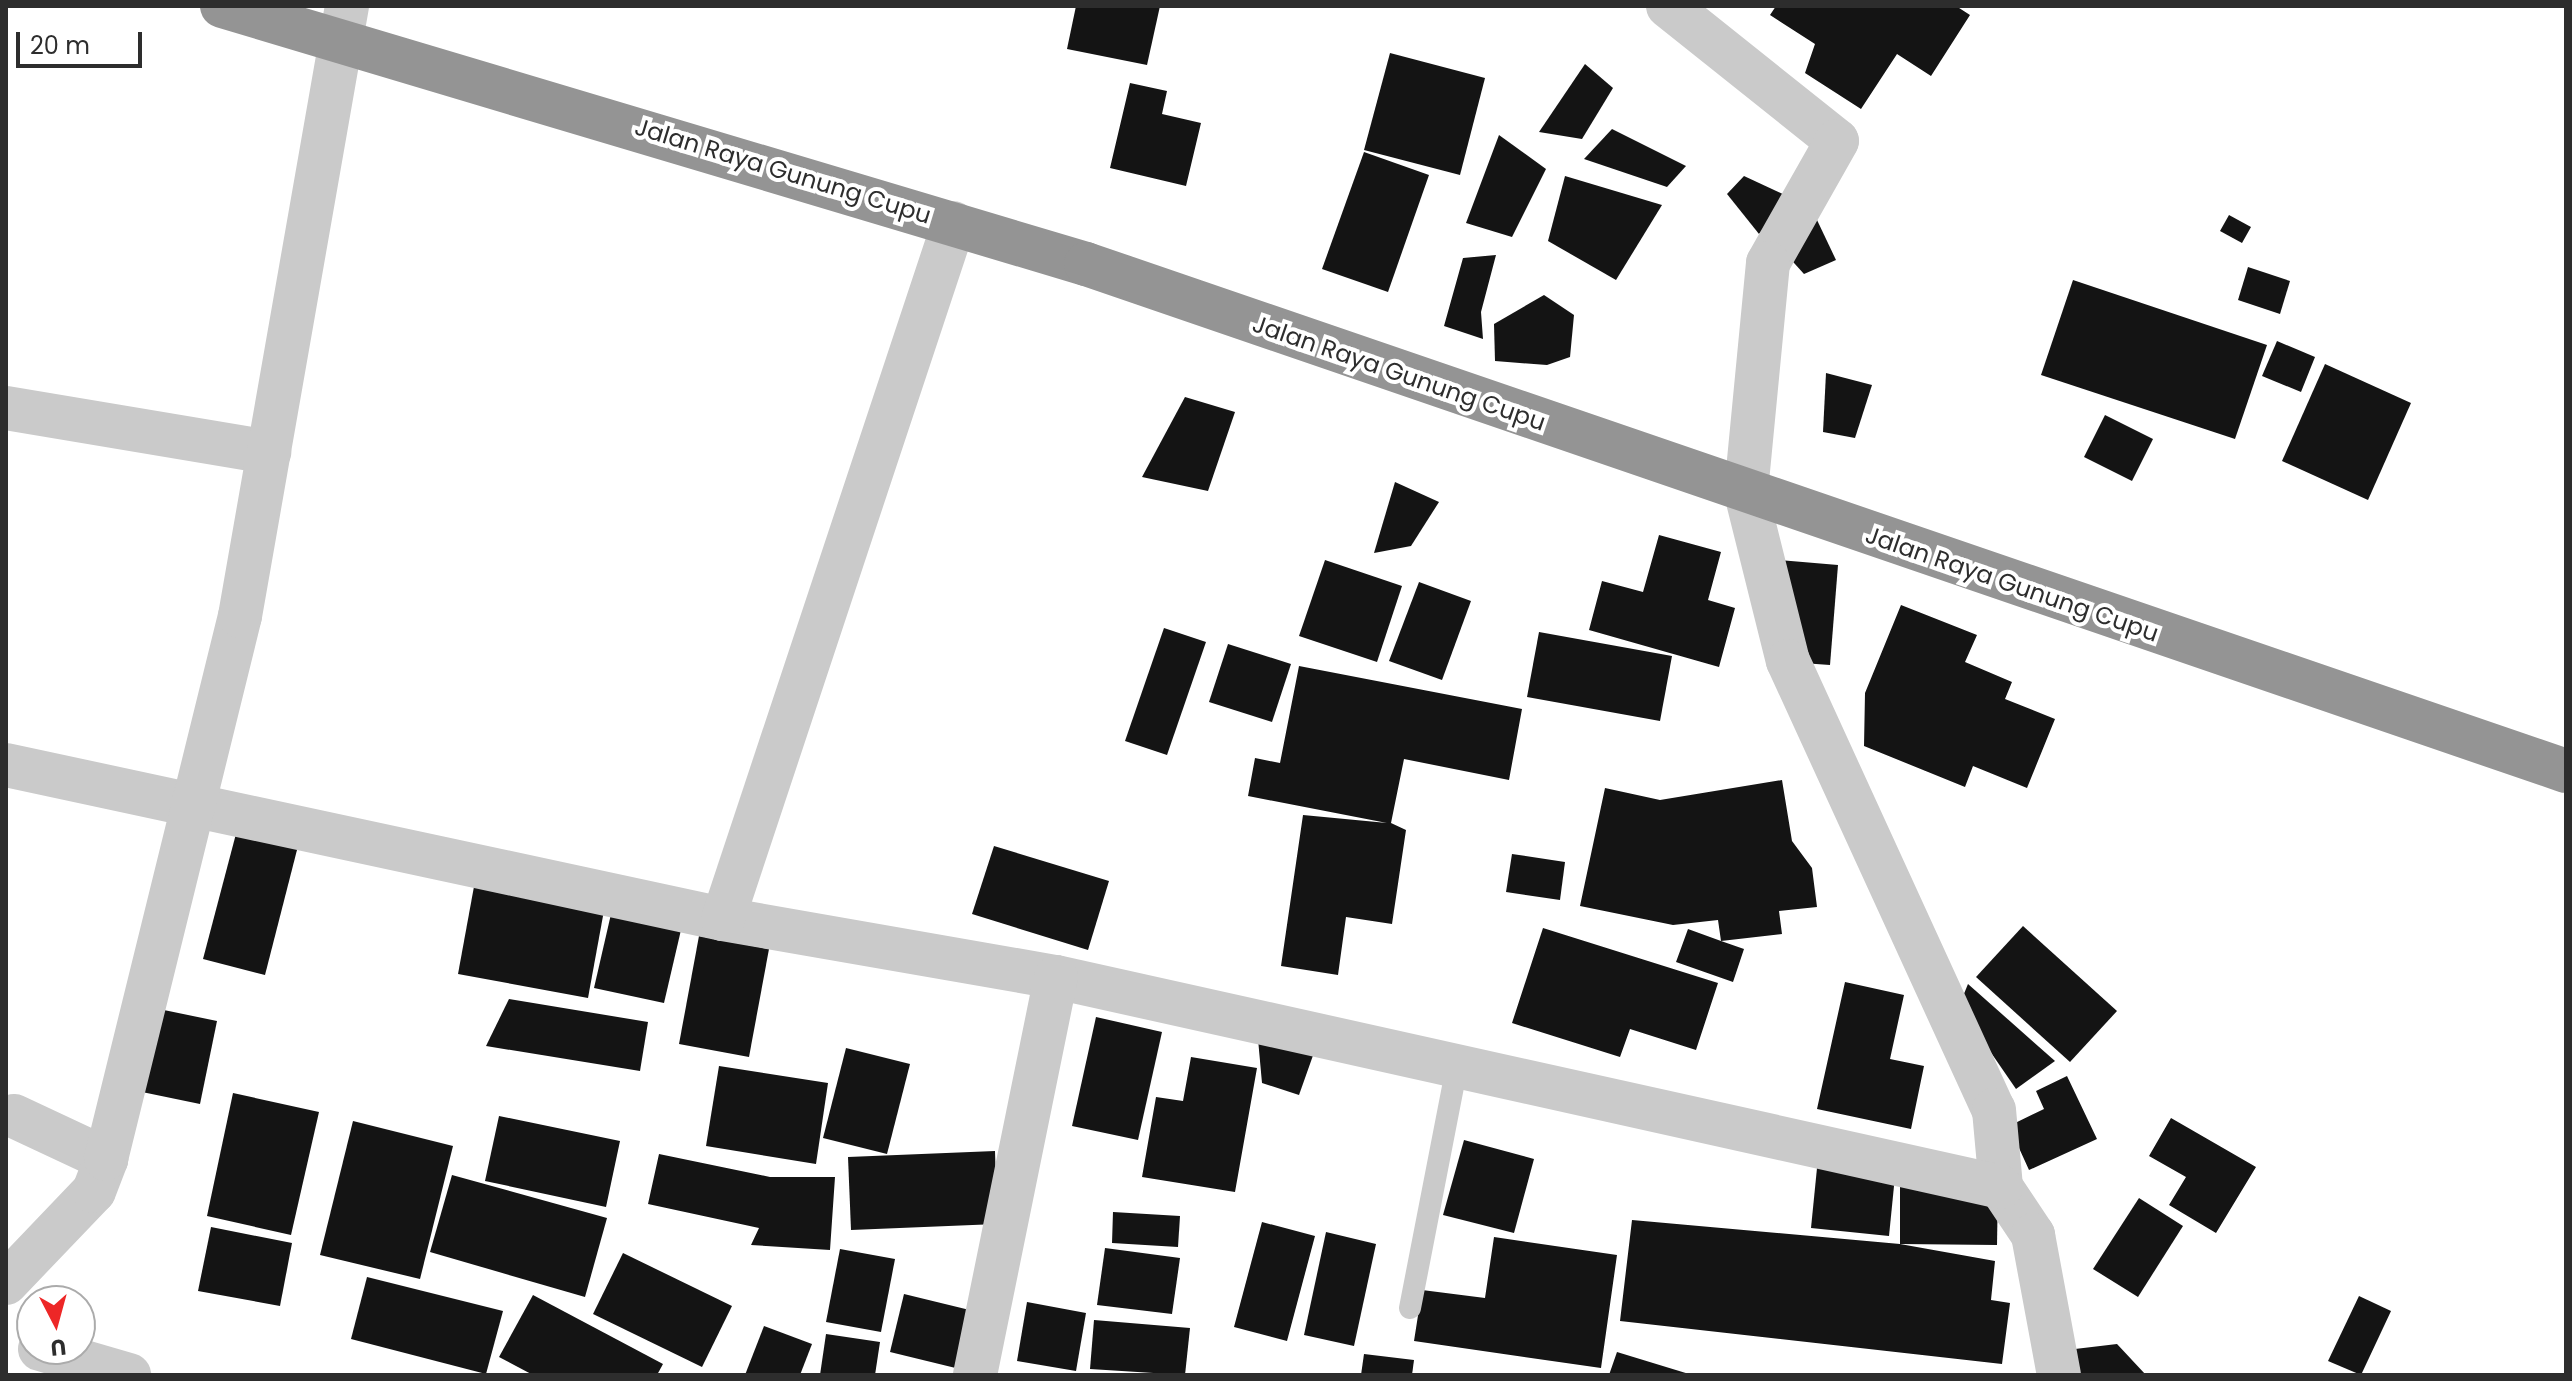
<!DOCTYPE html>
<html>
<head>
<meta charset="utf-8">
<style>
  body { margin:0 }
  #map { position:relative; width:2572px; height:1381px; overflow:hidden; background:#fff; font-family:Poppins,sans-serif }
  div>[style] { position:absolute }
  [style*='--x'] { left:calc(var(--x)*1px); top:calc(var(--y)*1px); width:calc(var(--w)*1px); rotate:calc(var(--a)*1deg) }
  .building>* { inset:0; background:#141414 }
  .lane>* { height:22px; margin:-11px; padding:0 11px; transform-origin:11px; border-radius:11px; background:#cacaca }
  .street>* { height:44px; margin:-22px; padding:0 22px; transform-origin:22px; border-radius:22px; background:#cacaca }
  .highway>* { height:44px; margin:-22px; padding:0 22px; transform-origin:22px; border-radius:22px; background:#949494 }
  span { translate:-50% -50%; white-space:nowrap; text-align:center; line-height:1.15; -webkit-text-stroke:8px #fff; paint-order:stroke }
  .street-label { font-size:24px; color:#2d2d2d }
  .frame { position:absolute; inset:0; border:8px solid #2d2d2d; pointer-events:none }
  .north { position:absolute; left:16px; top:1285px; width:80px; height:80px; box-sizing:border-box; background:#fff; border:2px solid #ababab; border-radius:50%; rotate:174deg; font-size:22px; font-weight:700; line-height:32px; text-align:center; color:#2d2d2d }
  .north::after { content:''; display:block; margin:auto; width:28px; height:36px; background:#ed2727; clip-path:polygon(50% 0,100% 100%,50% 72%,0 100%) }
  .scale { position:absolute; left:16px; top:32px; width:126px; height:36px; box-sizing:border-box; border:4px solid #2d2d2d; border-top:0; padding-left:10px; font-size:24px; line-height:28px; white-space:nowrap; color:#2d2d2d; -webkit-text-stroke:6px #fff; paint-order:stroke }
</style>
</head>
<body>
<div id="map">
  <div class="building">
    <i style="clip-path:polygon(1076px 6px,1160px 6px,1147px 65px,1067px 49px)"></i>
    <i style="clip-path:polygon(1776px 6px,1956px 6px,1970px 15px,1931px 76px,1897px 54px,1861px 109px,1805px 73px,1815px 44px,1770px 15px)"></i>
    <i style="clip-path:polygon(1390px 53px,1485px 78px,1460px 175px,1364px 150px)"></i>
    <i style="clip-path:polygon(1585px 64px,1613px 88px,1582px 139px,1539px 132px)"></i>
    <i style="clip-path:polygon(1130px 83px,1167px 91px,1162px 114px,1201px 123px,1186px 186px,1110px 168px)"></i>
    <i style="clip-path:polygon(1612px 129px,1686px 166px,1667px 187px,1584px 159px)"></i>
    <i style="clip-path:polygon(1499px 135px,1546px 169px,1512px 237px,1466px 223px)"></i>
    <i style="clip-path:polygon(1364px 152px,1429px 175px,1388px 292px,1322px 269px)"></i>
    <i style="clip-path:polygon(1565px 176px,1662px 205px,1616px 280px,1548px 241px)"></i>
    <i style="clip-path:polygon(1744px 176px,1789px 197px,1759px 234px,1727px 194px)"></i>
    <i style="clip-path:polygon(2229px 215px,2251px 227px,2242px 243px,2220px 231px)"></i>
    <i style="clip-path:polygon(1817px 220px,1836px 260px,1804px 274px,1785px 253px)"></i>
    <i style="clip-path:polygon(1496px 255px,1481px 312px,1483px 339px,1444px 326px,1463px 258px)"></i>
    <i style="clip-path:polygon(2248px 267px,2290px 281px,2280px 314px,2238px 300px)"></i>
    <i style="clip-path:polygon(2073px 280px,2267px 345px,2235px 439px,2041px 375px)"></i>
    <i style="clip-path:polygon(1544px 295px,1574px 315px,1570px 357px,1547px 365px,1495px 361px,1494px 324px)"></i>
    <i style="clip-path:polygon(2277px 341px,2315px 357px,2301px 392px,2262px 376px)"></i>
    <i style="clip-path:polygon(2325px 364px,2411px 403px,2368px 500px,2282px 461px)"></i>
    <i style="clip-path:polygon(1826px 373px,1872px 385px,1855px 438px,1823px 432px)"></i>
    <i style="clip-path:polygon(1185px 397px,1235px 412px,1208px 491px,1142px 477px)"></i>
    <i style="clip-path:polygon(2105px 415px,2153px 439px,2132px 481px,2084px 457px)"></i>
    <i style="clip-path:polygon(1395px 482px,1439px 502px,1411px 546px,1374px 553px)"></i>
    <i style="clip-path:polygon(1659px 535px,1721px 552px,1708px 600px,1735px 608px,1719px 667px,1589px 630px,1602px 581px,1643px 592px)"></i>
    <i style="clip-path:polygon(1325px 560px,1402px 586px,1377px 662px,1299px 636px)"></i>
    <i style="clip-path:polygon(1779px 560px,1838px 565px,1830px 665px,1802px 663px)"></i>
    <i style="clip-path:polygon(1419px 582px,1471px 601px,1442px 680px,1389px 661px)"></i>
    <i style="clip-path:polygon(1901px 605px,1977px 635px,1965px 662px,2012px 682px,2005px 699px,2055px 719px,2027px 788px,1973px 766px,1965px 787px,1864px 746px,1865px 693px)"></i>
    <i style="clip-path:polygon(1164px 628px,1206px 642px,1167px 755px,1125px 741px)"></i>
    <i style="clip-path:polygon(1539px 632px,1672px 656px,1660px 721px,1527px 697px)"></i>
    <i style="clip-path:polygon(1228px 644px,1291px 664px,1272px 722px,1209px 702px)"></i>
    <i style="clip-path:polygon(1299px 666px,1522px 709px,1509px 780px,1404px 759px,1391px 823px,1406px 830px,1392px 924px,1346px 917px,1338px 975px,1281px 966px,1303px 815px,1387px 823px,1248px 796px,1255px 758px,1280px 763px)"></i>
    <i style="clip-path:polygon(1782px 780px,1792px 841px,1812px 868px,1817px 907px,1779px 911px,1782px 934px,1721px 941px,1744px 949px,1733px 982px,1676px 962px,1688px 929px,1721px 941px,1718px 920px,1673px 925px,1580px 906px,1605px 788px,1660px 800px)"></i>
    <i style="clip-path:polygon(237px 830px,298px 846px,265px 975px,203px 959px)"></i>
    <i style="clip-path:polygon(994px 846px,1109px 881px,1088px 950px,972px 914px)"></i>
    <i style="clip-path:polygon(1512px 854px,1565px 862px,1560px 900px,1506px 892px)"></i>
    <i style="clip-path:polygon(475px 881px,605px 905px,588px 998px,458px 974px)"></i>
    <i style="clip-path:polygon(614px 901px,684px 917px,664px 1003px,594px 988px)"></i>
    <i style="clip-path:polygon(2023px 926px,2117px 1011px,2070px 1062px,1976px 977px)"></i>
    <i style="clip-path:polygon(1543px 928px,1718px 983px,1696px 1050px,1630px 1029px,1620px 1057px,1512px 1023px)"></i>
    <i style="clip-path:polygon(699px 936px,769px 949px,749px 1057px,679px 1044px)"></i>
    <i style="clip-path:polygon(1845px 982px,1904px 995px,1890px 1059px,1924px 1066px,1911px 1129px,1817px 1109px)"></i>
    <i style="clip-path:polygon(1968px 984px,2055px 1061px,2016px 1089px,1959px 1006px)"></i>
    <i style="clip-path:polygon(509px 999px,648px 1022px,640px 1071px,486px 1046px)"></i>
    <i style="clip-path:polygon(159px 1009px,217px 1021px,200px 1104px,142px 1092px)"></i>
    <i style="clip-path:polygon(1096px 1017px,1162px 1032px,1138px 1140px,1072px 1126px)"></i>
    <i style="clip-path:polygon(1257px 1028px,1316px 1047px,1299px 1095px,1262px 1083px)"></i>
    <i style="clip-path:polygon(846px 1048px,910px 1064px,887px 1154px,823px 1138px)"></i>
    <i style="clip-path:polygon(1191px 1057px,1257px 1068px,1235px 1192px,1142px 1177px,1156px 1097px,1183px 1101px)"></i>
    <i style="clip-path:polygon(719px 1066px,828px 1083px,816px 1164px,706px 1146px)"></i>
    <i style="clip-path:polygon(2067px 1076px,2097px 1139px,2029px 1170px,2009px 1126px,2044px 1109px,2036px 1091px)"></i>
    <i style="clip-path:polygon(233px 1093px,319px 1112px,291px 1235px,207px 1216px)"></i>
    <i style="clip-path:polygon(499px 1116px,620px 1141px,606px 1207px,485px 1181px)"></i>
    <i style="clip-path:polygon(2171px 1118px,2256px 1167px,2216px 1233px,2169px 1205px,2186px 1177px,2149px 1156px)"></i>
    <i style="clip-path:polygon(353px 1121px,453px 1146px,420px 1279px,320px 1255px)"></i>
    <i style="clip-path:polygon(1464px 1140px,1534px 1159px,1514px 1233px,1443px 1215px)"></i>
    <i style="clip-path:polygon(995px 1151px,997px 1224px,851px 1230px,848px 1157px)"></i>
    <i style="clip-path:polygon(659px 1154px,770px 1177px,835px 1177px,830px 1250px,751px 1245px,759px 1228px,648px 1204px)"></i>
    <i style="clip-path:polygon(1818px 1158px,1896px 1166px,1889px 1236px,1811px 1228px)"></i>
    <i style="clip-path:polygon(452px 1175px,607px 1218px,585px 1297px,430px 1252px)"></i>
    <i style="clip-path:polygon(1900px 1181px,1998px 1182px,1997px 1245px,1900px 1244px)"></i>
    <i style="clip-path:polygon(2139px 1198px,2183px 1226px,2138px 1297px,2093px 1269px)"></i>
    <i style="clip-path:polygon(1113px 1212px,1180px 1216px,1178px 1247px,1112px 1243px)"></i>
    <i style="clip-path:polygon(1632px 1220px,1900px 1244px,1995px 1261px,1991px 1300px,2010px 1303px,2002px 1364px,1620px 1321px)"></i>
    <i style="clip-path:polygon(1262px 1222px,1315px 1236px,1287px 1341px,1234px 1327px)"></i>
    <i style="clip-path:polygon(211px 1227px,292px 1243px,280px 1306px,198px 1291px)"></i>
    <i style="clip-path:polygon(1326px 1232px,1376px 1244px,1354px 1346px,1304px 1335px)"></i>
    <i style="clip-path:polygon(1494px 1237px,1617px 1255px,1601px 1368px,1414px 1341px,1422px 1290px,1485px 1298px)"></i>
    <i style="clip-path:polygon(1105px 1248px,1180px 1258px,1172px 1314px,1097px 1305px)"></i>
    <i style="clip-path:polygon(840px 1249px,895px 1259px,881px 1332px,826px 1322px)"></i>
    <i style="clip-path:polygon(623px 1253px,732px 1306px,702px 1367px,593px 1314px)"></i>
    <i style="clip-path:polygon(367px 1277px,503px 1311px,486px 1374px,351px 1339px)"></i>
    <i style="clip-path:polygon(904px 1294px,986px 1314px,972px 1372px,890px 1352px)"></i>
    <i style="clip-path:polygon(533px 1295px,663px 1364px,657px 1375px,533px 1375px,499px 1357px)"></i>
    <i style="clip-path:polygon(2359px 1296px,2391px 1311px,2361px 1375px,2328px 1361px)"></i>
    <i style="clip-path:polygon(1027px 1302px,1086px 1313px,1076px 1371px,1017px 1361px)"></i>
    <i style="clip-path:polygon(1094px 1320px,1190px 1328px,1185px 1375px,1090px 1369px)"></i>
    <i style="clip-path:polygon(764px 1326px,812px 1344px,800px 1375px,745px 1375px)"></i>
    <i style="clip-path:polygon(826px 1334px,880px 1342px,875px 1375px,820px 1375px)"></i>
    <i style="clip-path:polygon(2117px 1344px,2146px 1375px,2078px 1375px,2075px 1349px)"></i>
    <i style="clip-path:polygon(1617px 1352px,1689px 1374px,1689px 1375px,1609px 1375px)"></i>
    <i style="clip-path:polygon(1364px 1354px,1414px 1360px,1412px 1375px,1361px 1375px)"></i>
  </div>
  <div class="lane">
    <i style="--x:1410;--y:1308;--w:246;--a:-79"></i>
  </div>
  <div class="street">
    <i style="--x:1668;--y:6;--w:216;--a:38.6"></i>
    <i style="--x:1837;--y:141;--w:140;--a:119.5"></i>
    <i style="--x:1768;--y:263;--w:231;--a:95.5"></i>
    <i style="--x:1746;--y:493;--w:173;--a:76"></i>
    <i style="--x:1788;--y:661;--w:494;--a:65.4"></i>
    <i style="--x:1994;--y:1110;--w:77;--a:84.8"></i>
    <i style="--x:2001;--y:1187;--w:58;--a:56.3"></i>
    <i style="--x:2033;--y:1235;--w:142;--a:79.5"></i>
    <i style="--x:6;--y:408;--w:267;--a:9.5"></i>
    <i style="--x:6;--y:765;--w:733;--a:12.12"></i>
    <i style="--x:723;--y:919;--w:338;--a:9.9"></i>
    <i style="--x:1056;--y:977;--w:968;--a:12.53"></i>
    <i style="--x:723;--y:919;--w:733;--a:-71.64"></i>
    <i style="--x:14;--y:1116;--w:102;--a:25.1"></i>
    <i style="--x:6;--y:1283;--w:127;--a:-46.3"></i>
    <i style="--x:94;--y:1191;--w:34;--a:-69"></i>
    <i style="--x:106;--y:1159;--w:559;--a:-76.14"></i>
    <i style="--x:240;--y:616;--w:619;--a:-80.05"></i>
    <i style="--x:40;--y:1349;--w:93;--a:16.3"></i>
    <i style="--x:975;--y:1375;--w:406;--a:-78.5"></i>
  </div>
  <div class="highway">
    <i style="--x:222;--y:6;--w:902;--a:16.63"></i>
    <i style="--x:1086;--y:264;--w:1564;--a:18.91"></i>
  </div>
  <div class="street-label">
    <span style="left:783px;top:171px;rotate:17deg">Jalan Raya Gunung Cupu</span>
    <span style="left:1399px;top:373px;rotate:19deg">Jalan Raya Gunung Cupu</span>
    <span style="left:2012px;top:584px;rotate:19deg">Jalan Raya Gunung Cupu</span>
  </div>
  <div class="frame"></div>
  <div class="north">U</div>
  <div class="scale">20 m</div>
</div>
</body>
</html>
